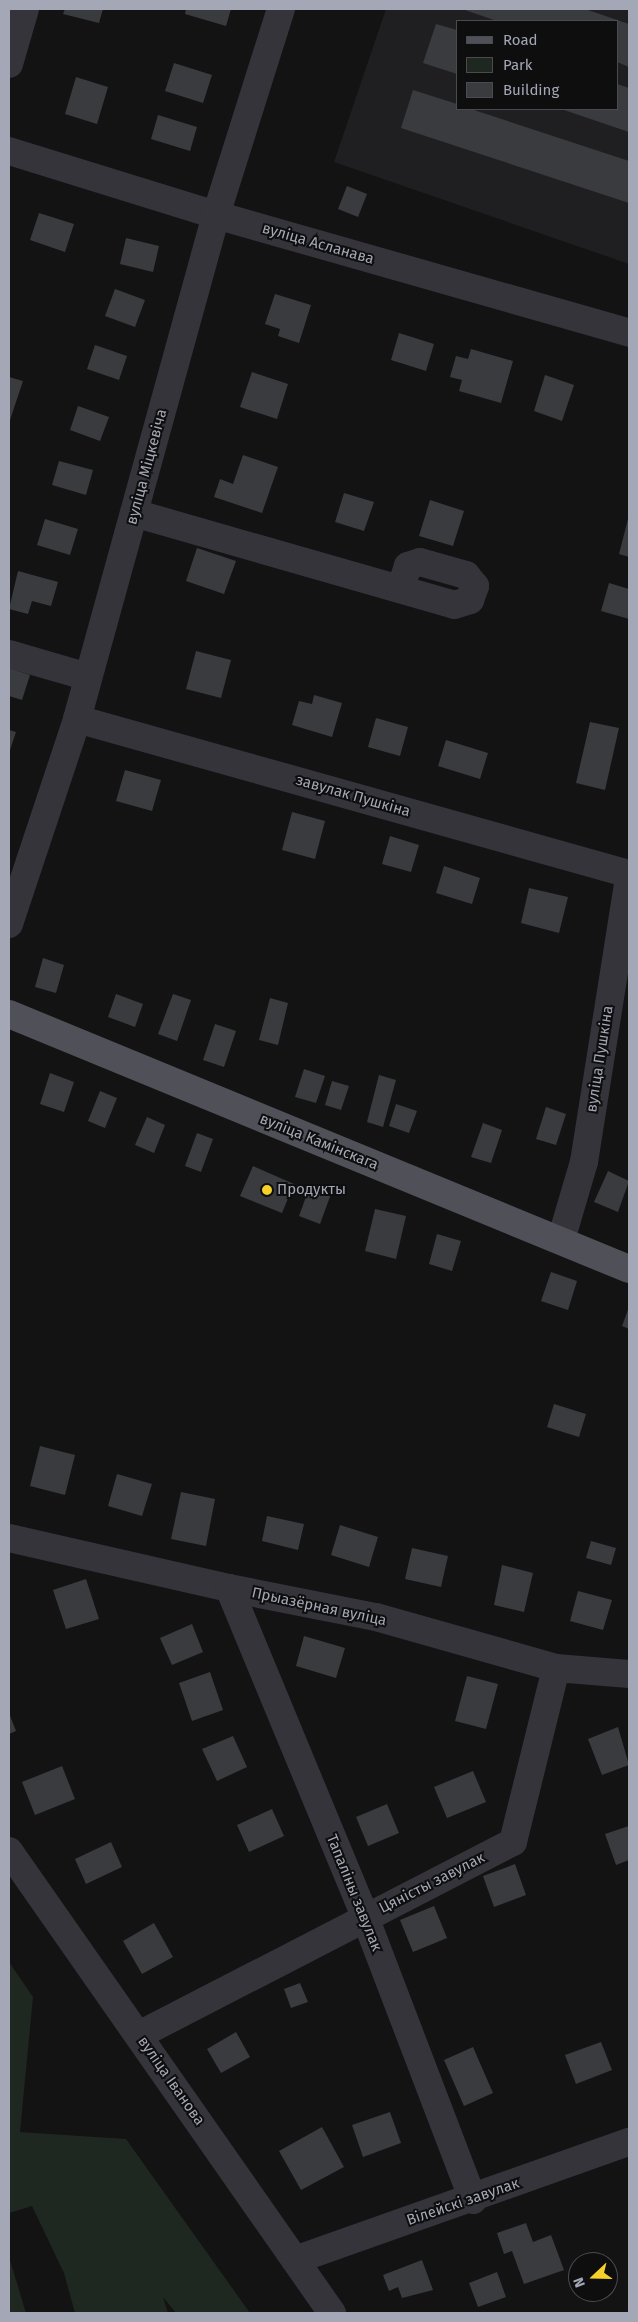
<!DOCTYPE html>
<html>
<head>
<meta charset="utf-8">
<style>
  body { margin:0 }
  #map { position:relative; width:638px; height:2322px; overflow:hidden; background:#131314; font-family:"Fira Sans",sans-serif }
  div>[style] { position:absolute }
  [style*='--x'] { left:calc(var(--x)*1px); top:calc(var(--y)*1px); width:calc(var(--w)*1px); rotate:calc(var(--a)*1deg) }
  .built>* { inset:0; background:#1f1f21 }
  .green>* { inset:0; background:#1f2721 }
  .building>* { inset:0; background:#3a3b3f }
  .minor>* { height:28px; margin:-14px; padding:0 14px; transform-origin:14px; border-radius:14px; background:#34343a }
  .major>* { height:28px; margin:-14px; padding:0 14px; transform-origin:14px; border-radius:14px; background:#505059 }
  .dots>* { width:14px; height:14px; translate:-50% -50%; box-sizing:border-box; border:2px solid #0e0e0f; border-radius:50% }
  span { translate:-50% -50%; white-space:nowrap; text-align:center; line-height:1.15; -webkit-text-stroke:4px #0e0e0f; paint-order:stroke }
  .street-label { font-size:15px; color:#a4a7b5 }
  .poi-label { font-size:15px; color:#a4a7b5 }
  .left { translate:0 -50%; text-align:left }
  .frame { position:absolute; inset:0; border:10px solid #a4a7b5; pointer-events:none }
  .legend { position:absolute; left:456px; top:20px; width:162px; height:90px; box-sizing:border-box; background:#0e0e0f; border:1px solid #4a4b51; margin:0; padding:6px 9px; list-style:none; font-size:15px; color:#a4a7b5 }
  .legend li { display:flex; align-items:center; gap:10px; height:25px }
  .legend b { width:25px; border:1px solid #4a4b51 }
  .north { position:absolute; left:568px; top:2252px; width:50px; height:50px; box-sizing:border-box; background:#0e0e0f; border:1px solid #4a4b51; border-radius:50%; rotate:249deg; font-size:14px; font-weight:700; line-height:20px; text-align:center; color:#a4a7b5 }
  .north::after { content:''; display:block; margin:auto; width:18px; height:22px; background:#f6d129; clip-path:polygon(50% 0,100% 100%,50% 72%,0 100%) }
</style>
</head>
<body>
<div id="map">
  <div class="built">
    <i style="clip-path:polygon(evenodd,386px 9px,629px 9px,629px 264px,334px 162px,386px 9px,457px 21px,617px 21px,617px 109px,457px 109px,457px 21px)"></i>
  </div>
  <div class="green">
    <i style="clip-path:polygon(9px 1962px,33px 1997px,20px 2132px,126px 2139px,250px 2313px,176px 2313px,163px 2297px,168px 2313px,75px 2313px,64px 2273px,32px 2206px,9px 2213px)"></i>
    <i style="clip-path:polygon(9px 2257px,26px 2313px,9px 2313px)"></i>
  </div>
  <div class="building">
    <i style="clip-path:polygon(65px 9px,103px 9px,99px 23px,63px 14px)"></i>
    <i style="clip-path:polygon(186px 9px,231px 9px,226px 26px,185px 14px)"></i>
    <i style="clip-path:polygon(462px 9px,585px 9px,629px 24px,629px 67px,617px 62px,617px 21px,497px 21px)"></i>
    <i style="clip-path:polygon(436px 24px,457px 30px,457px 74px,423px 63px)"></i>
    <i style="clip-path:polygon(174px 63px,212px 75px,203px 103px,165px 91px)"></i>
    <i style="clip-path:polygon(76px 77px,108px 87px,97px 124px,65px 114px)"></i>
    <i style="clip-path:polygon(617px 84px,629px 88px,629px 132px,561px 109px,617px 109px)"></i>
    <i style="clip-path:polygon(413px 90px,457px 104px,457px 109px,471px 109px,629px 161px,629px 203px,401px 128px)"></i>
    <i style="clip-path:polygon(158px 115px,197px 127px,190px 151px,151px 139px)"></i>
    <i style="clip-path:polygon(347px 186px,367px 194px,358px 217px,338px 209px)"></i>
    <i style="clip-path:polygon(39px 213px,74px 224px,65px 252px,30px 240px)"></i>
    <i style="clip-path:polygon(126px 238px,159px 246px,153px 272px,120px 264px)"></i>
    <i style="clip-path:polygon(115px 289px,145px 300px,135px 327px,105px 316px)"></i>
    <i style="clip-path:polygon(275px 294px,311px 305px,299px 343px,278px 336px,280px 329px,265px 324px)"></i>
    <i style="clip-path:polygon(399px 333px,434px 344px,426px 371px,391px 360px)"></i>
    <i style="clip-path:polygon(95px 345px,127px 356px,119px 380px,87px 369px)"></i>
    <i style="clip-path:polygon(471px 349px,513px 361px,501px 403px,459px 391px,462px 380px,450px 377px,456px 356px,468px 359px)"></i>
    <i style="clip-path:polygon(252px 372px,288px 384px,277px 419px,240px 407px)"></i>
    <i style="clip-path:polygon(545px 375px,574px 385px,562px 421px,534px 411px)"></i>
    <i style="clip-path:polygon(9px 377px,23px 381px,9px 423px)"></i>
    <i style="clip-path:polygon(78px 406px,109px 417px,100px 441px,70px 430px)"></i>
    <i style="clip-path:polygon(243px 455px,278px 467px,262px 513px,214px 497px,220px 479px,233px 484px)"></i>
    <i style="clip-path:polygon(59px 461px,93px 470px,86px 495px,52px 485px)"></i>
    <i style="clip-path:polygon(344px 493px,374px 502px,364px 531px,335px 522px)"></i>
    <i style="clip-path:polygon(430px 500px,464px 511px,453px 546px,419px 536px)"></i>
    <i style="clip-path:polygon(629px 515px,629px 557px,619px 554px)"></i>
    <i style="clip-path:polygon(45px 519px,78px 529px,70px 555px,37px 545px)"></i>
    <i style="clip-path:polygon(197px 548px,236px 561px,224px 594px,186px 581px)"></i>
    <i style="clip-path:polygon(18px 571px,58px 582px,51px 606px,32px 601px,28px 614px,9px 609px)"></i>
    <i style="clip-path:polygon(609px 583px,629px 589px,629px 619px,601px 611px)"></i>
    <i style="clip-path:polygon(196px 651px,231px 660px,221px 698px,186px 689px)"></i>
    <i style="clip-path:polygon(9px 668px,30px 675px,22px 700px,9px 696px)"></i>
    <i style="clip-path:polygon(314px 695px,342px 703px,332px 737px,292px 725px,299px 701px,312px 704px)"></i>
    <i style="clip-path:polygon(376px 718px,408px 727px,400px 756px,368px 747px)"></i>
    <i style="clip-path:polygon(590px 722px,619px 728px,605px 790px,576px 783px)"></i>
    <i style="clip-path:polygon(9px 730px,16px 732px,9px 753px)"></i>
    <i style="clip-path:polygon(446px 740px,488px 753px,480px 779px,438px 766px)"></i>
    <i style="clip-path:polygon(125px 770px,161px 780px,152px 811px,116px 801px)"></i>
    <i style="clip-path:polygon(292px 812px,325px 821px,315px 859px,282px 850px)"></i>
    <i style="clip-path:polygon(390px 836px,419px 845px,411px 872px,382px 864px)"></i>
    <i style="clip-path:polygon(444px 866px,480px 878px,472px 904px,436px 893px)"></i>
    <i style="clip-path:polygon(529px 888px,568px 897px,559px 933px,521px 923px)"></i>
    <i style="clip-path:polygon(43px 958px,64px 965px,56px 993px,35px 987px)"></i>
    <i style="clip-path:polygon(116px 994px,143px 1004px,135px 1027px,108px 1017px)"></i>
    <i style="clip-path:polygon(173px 994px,191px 1000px,177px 1041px,158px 1034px)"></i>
    <i style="clip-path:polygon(270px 998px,288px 1003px,278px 1045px,259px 1040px)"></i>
    <i style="clip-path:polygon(215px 1024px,236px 1031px,224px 1067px,203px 1060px)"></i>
    <i style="clip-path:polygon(304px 1069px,325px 1076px,316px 1103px,295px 1097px)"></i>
    <i style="clip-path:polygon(50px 1073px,74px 1082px,64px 1112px,40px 1104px)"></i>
    <i style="clip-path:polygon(379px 1075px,396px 1080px,383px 1127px,367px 1122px)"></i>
    <i style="clip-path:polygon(332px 1081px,349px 1086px,341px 1110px,325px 1105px)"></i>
    <i style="clip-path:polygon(100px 1091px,117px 1098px,105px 1128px,88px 1121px)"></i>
    <i style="clip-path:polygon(396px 1104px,417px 1111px,409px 1133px,389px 1126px)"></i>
    <i style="clip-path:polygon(546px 1107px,566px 1114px,556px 1145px,536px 1139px)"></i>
    <i style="clip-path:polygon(147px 1117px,165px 1125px,154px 1153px,135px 1145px)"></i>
    <i style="clip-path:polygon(483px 1123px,502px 1130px,491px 1163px,471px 1157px)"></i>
    <i style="clip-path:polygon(197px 1133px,213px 1139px,201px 1172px,185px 1166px)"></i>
    <i style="clip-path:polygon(253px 1166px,294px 1184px,282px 1213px,240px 1196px)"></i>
    <i style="clip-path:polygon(608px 1171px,629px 1181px,618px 1212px,594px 1202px)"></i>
    <i style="clip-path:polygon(310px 1186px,331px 1194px,320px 1224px,299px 1216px)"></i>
    <i style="clip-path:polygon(375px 1209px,406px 1216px,396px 1259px,365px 1251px)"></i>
    <i style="clip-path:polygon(437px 1234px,461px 1241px,452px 1271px,429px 1264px)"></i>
    <i style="clip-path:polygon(551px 1272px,577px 1281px,568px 1310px,541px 1301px)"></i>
    <i style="clip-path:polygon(629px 1307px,629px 1329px,622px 1326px)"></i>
    <i style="clip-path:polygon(554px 1404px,586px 1414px,579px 1437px,547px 1427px)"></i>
    <i style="clip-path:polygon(40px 1446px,75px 1455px,65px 1495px,30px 1486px)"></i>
    <i style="clip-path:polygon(117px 1474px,152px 1484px,142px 1516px,108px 1506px)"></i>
    <i style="clip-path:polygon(181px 1492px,215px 1499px,206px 1546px,171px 1539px)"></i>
    <i style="clip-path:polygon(267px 1516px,304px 1524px,298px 1550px,262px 1541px)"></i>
    <i style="clip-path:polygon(340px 1525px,378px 1537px,369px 1567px,331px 1555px)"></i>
    <i style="clip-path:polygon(591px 1541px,616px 1548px,611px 1565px,586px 1558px)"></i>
    <i style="clip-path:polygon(412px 1548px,448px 1556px,441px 1587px,405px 1579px)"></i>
    <i style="clip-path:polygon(502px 1565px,533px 1573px,524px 1612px,494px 1605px)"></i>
    <i style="clip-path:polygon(86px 1579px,99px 1619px,66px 1629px,53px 1590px)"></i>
    <i style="clip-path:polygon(578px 1591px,612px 1600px,603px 1630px,570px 1621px)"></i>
    <i style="clip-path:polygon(192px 1624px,203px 1652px,172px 1665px,160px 1638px)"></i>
    <i style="clip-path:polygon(304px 1636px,345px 1648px,336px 1678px,296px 1666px)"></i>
    <i style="clip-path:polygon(210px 1672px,223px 1710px,192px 1721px,179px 1683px)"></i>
    <i style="clip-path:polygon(467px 1676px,498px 1684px,486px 1729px,455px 1721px)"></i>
    <i style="clip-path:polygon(9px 1713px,16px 1731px,9px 1734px)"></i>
    <i style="clip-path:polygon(618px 1727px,629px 1765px,602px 1775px,588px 1739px)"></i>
    <i style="clip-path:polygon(233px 1736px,247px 1767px,217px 1781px,202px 1749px)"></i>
    <i style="clip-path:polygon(62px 1766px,75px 1799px,35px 1815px,22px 1782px)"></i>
    <i style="clip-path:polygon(473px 1771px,486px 1802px,447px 1818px,434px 1787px)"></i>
    <i style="clip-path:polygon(387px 1804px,399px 1833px,368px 1846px,356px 1817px)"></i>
    <i style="clip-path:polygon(272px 1809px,284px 1836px,249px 1852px,237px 1825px)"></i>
    <i style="clip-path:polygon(629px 1826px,629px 1860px,616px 1865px,605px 1834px)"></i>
    <i style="clip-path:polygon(111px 1842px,122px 1867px,86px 1884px,75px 1859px)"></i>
    <i style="clip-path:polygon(515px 1864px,526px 1895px,494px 1907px,483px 1876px)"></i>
    <i style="clip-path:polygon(434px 1906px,447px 1938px,413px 1952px,400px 1920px)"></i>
    <i style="clip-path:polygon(154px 1923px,173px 1957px,142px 1974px,123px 1941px)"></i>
    <i style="clip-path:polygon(300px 1983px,308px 2002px,291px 2008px,284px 1989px)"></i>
    <i style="clip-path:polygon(236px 2032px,250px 2057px,221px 2073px,207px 2049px)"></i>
    <i style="clip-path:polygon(601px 2042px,612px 2070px,576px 2084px,565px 2055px)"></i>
    <i style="clip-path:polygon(473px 2047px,493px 2093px,464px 2106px,444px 2060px)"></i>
    <i style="clip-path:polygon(390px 2112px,401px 2143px,363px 2157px,352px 2125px)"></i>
    <i style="clip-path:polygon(322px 2127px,344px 2167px,301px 2190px,279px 2151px)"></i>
    <i style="clip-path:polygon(526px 2223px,533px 2242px,551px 2235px,564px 2270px,524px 2284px,512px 2251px,504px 2254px,497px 2233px)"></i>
    <i style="clip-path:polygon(422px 2260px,433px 2290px,402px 2298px,398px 2287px,389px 2291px,383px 2275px)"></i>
    <i style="clip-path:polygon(497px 2272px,506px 2297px,478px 2307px,469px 2283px)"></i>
  </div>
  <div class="minor">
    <i style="--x:9;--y:64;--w:57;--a:-73.8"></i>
    <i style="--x:9;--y:151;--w:217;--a:17.2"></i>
    <i style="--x:216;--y:215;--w:430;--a:15.9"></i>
    <i style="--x:134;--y:513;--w:333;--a:16"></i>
    <i style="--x:454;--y:605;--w:17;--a:-17"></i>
    <i style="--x:470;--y:600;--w:15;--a:-70"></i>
    <i style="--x:475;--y:586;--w:14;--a:-129"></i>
    <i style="--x:466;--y:575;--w:48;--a:-164.2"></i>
    <i style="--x:420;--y:562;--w:13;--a:162"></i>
    <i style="--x:408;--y:566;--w:24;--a:109"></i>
    <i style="--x:9;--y:654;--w:82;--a:16.2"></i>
    <i style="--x:77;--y:719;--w:573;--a:15.68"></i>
    <i style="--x:9;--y:924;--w:216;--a:-71.6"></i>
    <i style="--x:77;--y:719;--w:523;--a:-74.58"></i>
    <i style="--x:216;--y:215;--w:216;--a:-72.5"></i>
    <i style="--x:561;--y:1240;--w:81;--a:-73.6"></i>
    <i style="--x:584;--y:1162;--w:289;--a:-81"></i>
    <i style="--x:9;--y:1538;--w:226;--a:12.8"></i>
    <i style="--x:229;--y:1588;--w:150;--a:11.2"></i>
    <i style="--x:376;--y:1617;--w:187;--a:15.8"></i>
    <i style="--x:556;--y:1668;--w:73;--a:4.7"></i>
    <i style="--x:229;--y:1588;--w:356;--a:67.5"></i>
    <i style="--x:365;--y:1917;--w:303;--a:69.1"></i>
    <i style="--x:9;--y:1851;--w:564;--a:55.04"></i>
    <i style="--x:139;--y:2035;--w:421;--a:-27.3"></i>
    <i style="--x:513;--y:1842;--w:179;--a:-76.1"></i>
    <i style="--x:295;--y:2260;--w:354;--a:-19.5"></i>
  </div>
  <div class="major">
    <i style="--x:9;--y:1014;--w:670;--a:22.36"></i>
  </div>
  <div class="dots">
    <i style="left:267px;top:1190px;background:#f6d129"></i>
  </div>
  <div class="street-label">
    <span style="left:318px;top:244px;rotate:16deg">вуліца Асланава</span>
    <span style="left:147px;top:467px;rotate:-75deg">вуліца Міцкевіча</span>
    <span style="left:353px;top:796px;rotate:16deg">завулак Пушкіна</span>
    <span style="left:600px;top:1059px;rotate:-81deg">вуліца Пушкіна</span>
    <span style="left:319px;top:1142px;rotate:22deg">вуліца Камінскага</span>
    <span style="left:319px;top:1607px;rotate:12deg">Прыазёрная вуліца</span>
    <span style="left:432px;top:1883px;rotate:-27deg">Цяністы завулак</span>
    <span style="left:354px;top:1893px;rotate:68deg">Тапаліны завулак</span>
    <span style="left:171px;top:2081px;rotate:55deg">вуліца Іванова</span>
    <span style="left:463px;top:2202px;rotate:-19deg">Вілейскі завулак</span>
  </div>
  <div class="poi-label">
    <span class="left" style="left:277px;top:1190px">Продукты</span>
  </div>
  <div class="frame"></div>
  <ul class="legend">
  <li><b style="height:6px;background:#505059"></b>Road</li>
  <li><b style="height:14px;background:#1f2721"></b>Park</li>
  <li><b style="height:14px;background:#3a3b3f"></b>Building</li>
  </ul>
  <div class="north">N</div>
</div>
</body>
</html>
